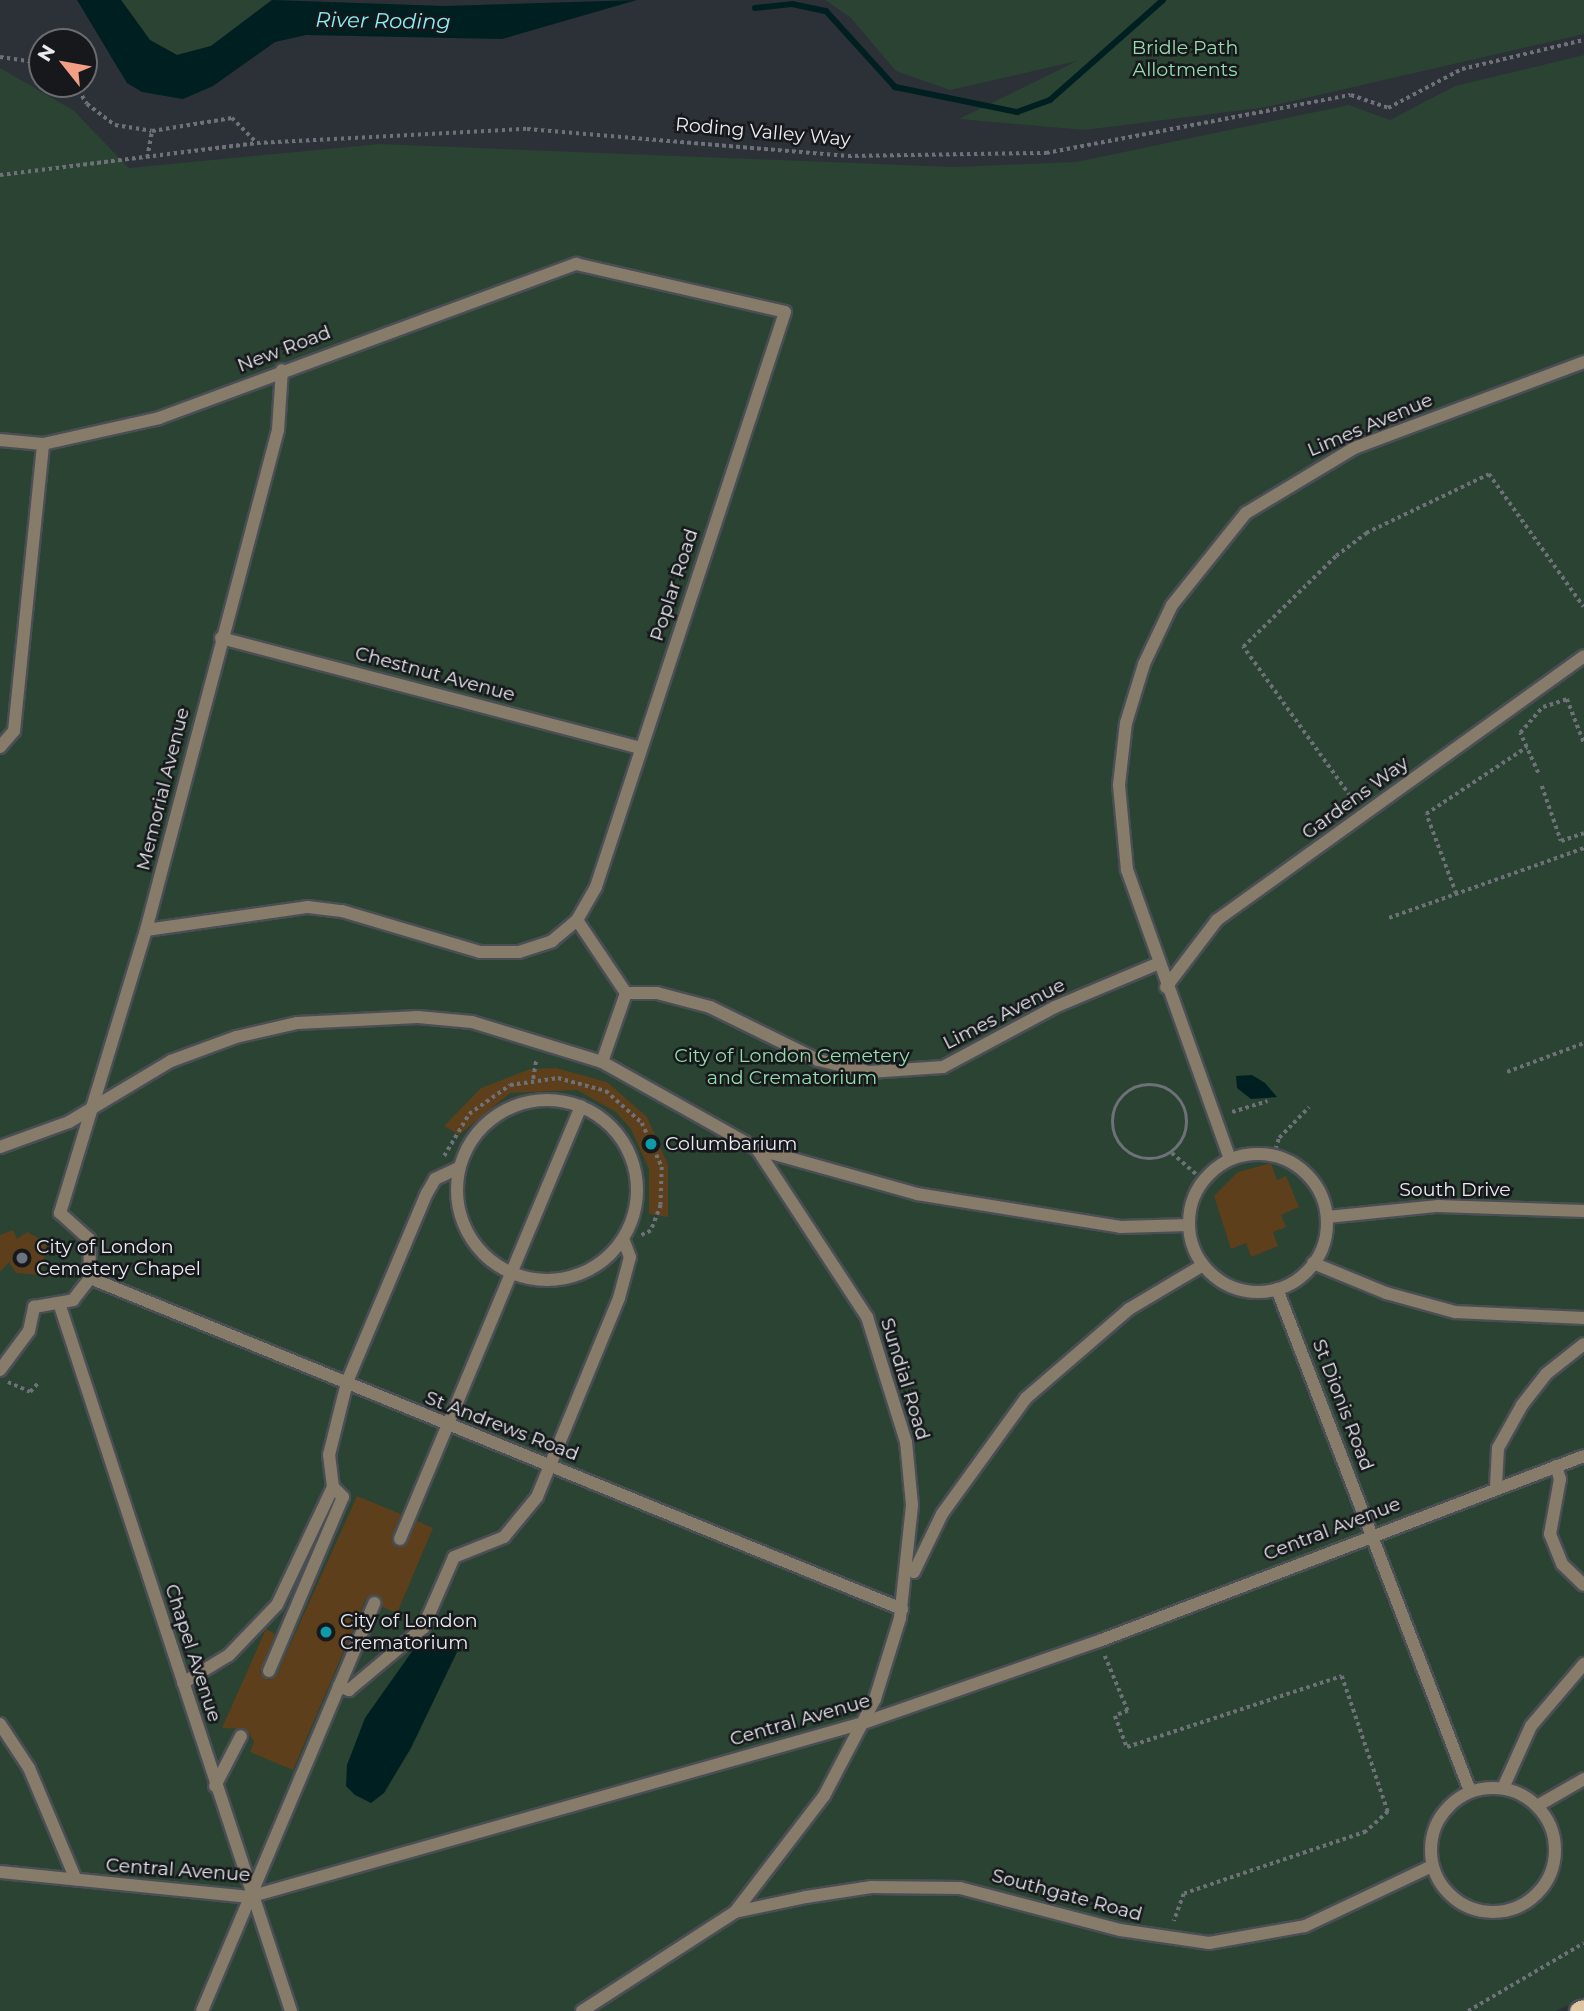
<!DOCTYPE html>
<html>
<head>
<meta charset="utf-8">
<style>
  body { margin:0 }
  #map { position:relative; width:1584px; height:2011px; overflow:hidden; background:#2c3037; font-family:Montserrat,sans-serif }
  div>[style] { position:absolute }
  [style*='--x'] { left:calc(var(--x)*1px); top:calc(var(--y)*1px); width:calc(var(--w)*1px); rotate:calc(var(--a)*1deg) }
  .green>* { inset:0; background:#2a4332 }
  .water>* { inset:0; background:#001f21 }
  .stream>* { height:6px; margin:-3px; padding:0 3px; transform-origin:3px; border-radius:3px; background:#001f21 }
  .building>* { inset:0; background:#5d3f1b }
  .path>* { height:3.5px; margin-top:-1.75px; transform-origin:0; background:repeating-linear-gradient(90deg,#6e7178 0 3.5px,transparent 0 7px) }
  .path>.ring { margin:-1.75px; padding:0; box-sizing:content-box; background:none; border:3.5px solid #6e7178; border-radius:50% }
  .roads { filter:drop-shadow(2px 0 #4a4e55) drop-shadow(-2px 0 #4a4e55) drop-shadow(0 2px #4a4e55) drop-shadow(0 -2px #4a4e55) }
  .service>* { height:12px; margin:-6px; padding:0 6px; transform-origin:6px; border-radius:6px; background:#877b6a }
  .service>.ring { margin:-6px; padding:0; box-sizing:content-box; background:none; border:12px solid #877b6a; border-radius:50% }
  .primary>* { height:18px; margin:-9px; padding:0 9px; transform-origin:9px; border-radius:9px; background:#dec6a2 }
  .dots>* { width:19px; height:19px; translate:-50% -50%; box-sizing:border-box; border:4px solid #16181b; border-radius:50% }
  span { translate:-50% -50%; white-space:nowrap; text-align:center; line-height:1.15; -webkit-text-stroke:5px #16181b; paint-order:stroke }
  .park-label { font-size:19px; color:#97dcad }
  .street-label { font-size:19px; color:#e9ebf0 }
  .poi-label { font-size:19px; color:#e9ebf0 }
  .left { translate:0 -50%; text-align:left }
  .water-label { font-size:21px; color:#8af0f5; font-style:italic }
  .north { position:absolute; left:28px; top:28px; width:70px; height:70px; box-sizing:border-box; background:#16181b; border:2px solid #6a6c70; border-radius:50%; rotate:301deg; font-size:19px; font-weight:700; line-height:28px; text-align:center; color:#e9ebf0 }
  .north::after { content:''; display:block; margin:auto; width:24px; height:32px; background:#f39f85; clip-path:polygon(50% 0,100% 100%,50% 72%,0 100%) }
</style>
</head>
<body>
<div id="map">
  <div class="green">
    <i style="clip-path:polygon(121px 0,272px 0,211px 46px,177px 55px,150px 40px)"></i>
    <i style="clip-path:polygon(825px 0,1584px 0,1584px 34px,1267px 107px,1085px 130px,959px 119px,1077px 61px,950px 90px,896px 71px,850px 17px)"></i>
    <i style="clip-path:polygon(1584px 55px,1584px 1998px,1556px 2011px,0 2011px,0 68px,73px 110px,129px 168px,380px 144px,953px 167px,1076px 162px,1349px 105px,1390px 120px,1455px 86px)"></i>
  </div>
  <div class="water">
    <i style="clip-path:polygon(77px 0,121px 0,150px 40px,177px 55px,211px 46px,272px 0,444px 6px,637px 0,502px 39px,306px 35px,275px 42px,213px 86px,183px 99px,142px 92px,127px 83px)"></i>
    <i style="clip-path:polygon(1252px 1075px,1265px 1083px,1277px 1097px,1251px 1099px,1237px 1088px,1236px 1076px)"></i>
    <i style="clip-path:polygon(441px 1637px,457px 1652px,411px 1748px,384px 1793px,371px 1803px,355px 1795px,346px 1786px,347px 1765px,365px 1718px,418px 1643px)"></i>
  </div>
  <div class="stream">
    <i style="--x:755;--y:8;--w:37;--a:-6"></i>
    <i style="--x:792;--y:4;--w:35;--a:12"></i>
    <i style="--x:826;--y:11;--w:103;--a:47.8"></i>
    <i style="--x:895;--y:87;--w:125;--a:11.6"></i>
    <i style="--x:1017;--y:112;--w:35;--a:-20"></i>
    <i style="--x:1050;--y:100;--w:151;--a:-41.5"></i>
  </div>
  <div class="building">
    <i style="clip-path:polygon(556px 1068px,607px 1082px,647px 1117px,668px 1165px,668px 1217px,649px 1214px,649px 1169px,631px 1129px,616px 1112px,577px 1090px,510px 1093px,459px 1135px,444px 1126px,481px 1088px,530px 1069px)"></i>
    <i style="clip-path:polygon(1271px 1163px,1277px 1180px,1286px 1176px,1299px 1207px,1281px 1215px,1286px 1227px,1273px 1232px,1278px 1246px,1251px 1257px,1246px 1243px,1231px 1249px,1214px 1196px,1238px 1172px)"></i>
    <i style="clip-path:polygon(13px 1230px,17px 1239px,27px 1232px,47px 1243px,41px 1275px,16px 1273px,9px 1262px,0 1272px,0 1235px)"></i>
    <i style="clip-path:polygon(357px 1496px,401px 1514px,392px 1536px,396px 1547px,406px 1545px,417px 1521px,433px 1528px,397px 1613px,382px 1607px,378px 1595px,366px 1599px,293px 1770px,250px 1752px,254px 1742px,246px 1729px,222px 1728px,266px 1629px,275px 1634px,260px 1673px,269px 1680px,277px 1674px)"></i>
  </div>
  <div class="path">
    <i style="--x:0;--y:57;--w:42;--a:8.1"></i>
    <i style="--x:75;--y:84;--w:23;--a:59"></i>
    <i style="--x:87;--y:104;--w:35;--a:37"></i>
    <i style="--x:115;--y:125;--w:37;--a:9"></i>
    <i style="--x:152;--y:131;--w:81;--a:-9.2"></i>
    <i style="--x:232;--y:118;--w:35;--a:45"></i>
    <i style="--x:257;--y:143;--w:270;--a:-3"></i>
    <i style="--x:527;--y:129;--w:322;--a:4.8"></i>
    <i style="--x:848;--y:156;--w:198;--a:-0.9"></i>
    <i style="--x:1046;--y:153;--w:310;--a:-10.8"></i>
    <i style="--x:1351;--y:95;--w:39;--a:19"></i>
    <i style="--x:1388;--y:108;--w:84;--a:-27.8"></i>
    <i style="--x:1462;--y:69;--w:125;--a:-13.4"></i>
    <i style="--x:147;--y:158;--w:27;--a:-80"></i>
    <i style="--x:0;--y:175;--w:259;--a:-7.1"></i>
    <i style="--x:1538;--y:773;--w:44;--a:-114.2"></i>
    <i style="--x:1520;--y:733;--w:35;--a:-49"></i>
    <i style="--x:1543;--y:707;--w:25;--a:-18"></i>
    <i style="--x:1567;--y:699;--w:47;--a:68.9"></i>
    <i style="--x:1542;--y:786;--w:58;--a:70.9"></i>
    <i style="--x:1561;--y:841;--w:24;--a:-19"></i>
    <i style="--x:1354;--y:802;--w:191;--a:-125.6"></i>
    <i style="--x:1243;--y:647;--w:130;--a:-44.4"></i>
    <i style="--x:1336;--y:556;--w:38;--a:-37"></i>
    <i style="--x:1366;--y:533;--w:136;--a:-25.6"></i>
    <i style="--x:1489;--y:474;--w:163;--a:54.5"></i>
    <i style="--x:1456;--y:894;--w:85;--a:-110.6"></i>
    <i style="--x:1426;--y:814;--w:121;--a:-33.6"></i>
    <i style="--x:1389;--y:918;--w:207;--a:-19.7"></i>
    <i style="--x:1507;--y:1072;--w:82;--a:-20.6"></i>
    <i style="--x:533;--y:1079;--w:20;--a:-81"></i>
    <i class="ring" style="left:1113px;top:1085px;width:70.5px;height:70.5px"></i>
    <i style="--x:1232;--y:1112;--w:37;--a:-17"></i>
    <i style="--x:1172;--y:1153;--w:43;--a:41.2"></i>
    <i style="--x:444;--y:1156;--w:49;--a:-59.2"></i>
    <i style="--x:469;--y:1114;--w:50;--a:-35.3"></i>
    <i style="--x:510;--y:1085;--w:49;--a:-8.3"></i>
    <i style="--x:558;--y:1078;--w:50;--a:15.2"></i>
    <i style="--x:606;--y:1091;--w:48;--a:41.6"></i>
    <i style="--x:642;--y:1123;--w:48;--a:65.6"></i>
    <i style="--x:662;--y:1167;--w:38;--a:92"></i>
    <i style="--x:661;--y:1205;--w:28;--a:111"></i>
    <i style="--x:651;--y:1231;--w:14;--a:155"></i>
    <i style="--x:1273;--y:1156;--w:19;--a:-72"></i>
    <i style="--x:1279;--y:1138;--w:43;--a:-45.9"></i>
    <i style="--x:8;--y:1382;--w:24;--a:24"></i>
    <i style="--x:30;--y:1392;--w:13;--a:-48"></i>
    <i style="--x:1105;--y:1656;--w:60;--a:67.3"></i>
    <i style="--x:1128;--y:1711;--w:14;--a:159"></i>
    <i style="--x:1115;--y:1716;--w:33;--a:69"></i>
    <i style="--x:1127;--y:1747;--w:226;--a:-18.3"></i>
    <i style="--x:1342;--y:1676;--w:144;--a:71.3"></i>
    <i style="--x:1388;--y:1812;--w:30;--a:138"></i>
    <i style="--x:1366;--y:1832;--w:192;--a:161.2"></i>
    <i style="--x:1184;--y:1894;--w:29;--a:110"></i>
    <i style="--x:1468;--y:2011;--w:134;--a:-30.4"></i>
  </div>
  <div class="roads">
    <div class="service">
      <i style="--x:0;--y:440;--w:43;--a:5.3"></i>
      <i style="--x:43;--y:444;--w:119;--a:-12.6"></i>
      <i style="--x:159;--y:418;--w:445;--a:-20.3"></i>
      <i style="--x:576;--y:264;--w:214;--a:12.9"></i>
      <i style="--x:785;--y:312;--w:605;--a:108.2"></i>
      <i style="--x:596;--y:887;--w:38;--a:120"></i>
      <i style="--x:577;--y:920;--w:88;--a:56.1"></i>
      <i style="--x:626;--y:993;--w:73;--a:109.2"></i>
      <i style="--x:221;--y:638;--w:432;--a:14.7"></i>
      <i style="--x:0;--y:747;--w:21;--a:-49"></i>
      <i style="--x:14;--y:731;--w:288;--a:-84.2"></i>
      <i style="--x:146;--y:930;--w:164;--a:-8.1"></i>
      <i style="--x:308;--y:907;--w:34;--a:7"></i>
      <i style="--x:342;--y:911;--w:144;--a:16.5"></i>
      <i style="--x:480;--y:952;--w:39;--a:0"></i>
      <i style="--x:519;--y:952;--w:35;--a:-18"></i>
      <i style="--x:552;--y:941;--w:33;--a:-40"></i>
      <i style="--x:1166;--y:987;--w:84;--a:-52.7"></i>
      <i style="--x:1217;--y:920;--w:452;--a:-35.7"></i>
      <i style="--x:626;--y:993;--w:31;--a:0"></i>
      <i style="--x:657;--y:993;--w:55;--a:14.8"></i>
      <i style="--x:710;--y:1007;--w:120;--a:26.1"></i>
      <i style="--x:818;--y:1060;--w:52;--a:13.2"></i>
      <i style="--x:869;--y:1072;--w:74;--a:-3.9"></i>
      <i style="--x:943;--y:1067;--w:127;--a:-28.2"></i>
      <i style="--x:1055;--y:1007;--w:111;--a:-22.9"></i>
      <i class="ring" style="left:457px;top:1100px;width:168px;height:168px"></i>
      <i style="--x:0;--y:1147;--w:73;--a:-19.9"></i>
      <i style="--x:69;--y:1122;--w:119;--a:-30.9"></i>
      <i style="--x:171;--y:1061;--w:69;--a:-20.3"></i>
      <i style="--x:236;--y:1037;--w:63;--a:-12.9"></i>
      <i style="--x:297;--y:1023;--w:121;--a:-2.8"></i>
      <i style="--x:418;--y:1017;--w:54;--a:5.3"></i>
      <i style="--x:472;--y:1022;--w:136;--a:17.1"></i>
      <i style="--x:602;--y:1062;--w:178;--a:29.3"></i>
      <i style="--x:757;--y:1149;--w:166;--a:15.7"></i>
      <i style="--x:917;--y:1194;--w:206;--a:9.2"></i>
      <i style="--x:1120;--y:1227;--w:69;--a:-1.7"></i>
      <i class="ring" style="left:1189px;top:1154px;width:126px;height:126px"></i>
      <i style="--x:1230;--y:1159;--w:307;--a:-109.6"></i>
      <i style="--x:1127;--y:870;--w:85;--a:-95.4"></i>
      <i style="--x:1119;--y:785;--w:62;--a:-83.6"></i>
      <i style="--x:1126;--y:723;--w:62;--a:-73"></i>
      <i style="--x:1144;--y:664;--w:65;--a:-64.6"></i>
      <i style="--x:1172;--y:605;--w:118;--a:-51.2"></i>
      <i style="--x:1246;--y:513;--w:126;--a:-31"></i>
      <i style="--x:1354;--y:448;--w:246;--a:-20.5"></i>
      <i style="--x:1327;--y:1217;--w:112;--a:-5.7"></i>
      <i style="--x:1438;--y:1206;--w:146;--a:2"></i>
      <i style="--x:1313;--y:1263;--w:79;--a:22.3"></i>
      <i style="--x:1386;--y:1293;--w:72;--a:15.4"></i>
      <i style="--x:1455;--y:1312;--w:129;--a:2.7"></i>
      <i style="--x:90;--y:1278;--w:877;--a:22.18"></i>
      <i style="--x:1277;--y:1289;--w:538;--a:68.97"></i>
      <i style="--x:60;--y:1306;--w:742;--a:71.86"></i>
      <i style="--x:0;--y:1370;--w:49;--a:-53.4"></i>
      <i style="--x:29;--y:1331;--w:25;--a:-78"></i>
      <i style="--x:34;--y:1307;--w:40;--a:-10"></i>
      <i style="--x:73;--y:1300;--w:28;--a:-52"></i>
      <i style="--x:90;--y:1278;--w:39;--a:-91"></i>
      <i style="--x:89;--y:1239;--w:39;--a:-138"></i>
      <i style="--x:60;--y:1213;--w:296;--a:-73.1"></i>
      <i style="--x:146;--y:930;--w:517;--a:-75.21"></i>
      <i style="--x:278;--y:430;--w:60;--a:-86.2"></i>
      <i style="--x:1556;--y:1466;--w:14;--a:73"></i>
      <i style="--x:1560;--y:1479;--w:56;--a:100.3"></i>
      <i style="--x:1550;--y:1534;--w:32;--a:68"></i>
      <i style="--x:1562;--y:1564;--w:30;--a:44"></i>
      <i style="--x:1496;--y:1486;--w:38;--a:-87"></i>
      <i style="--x:1498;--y:1448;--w:49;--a:-60.8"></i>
      <i style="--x:1522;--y:1405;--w:39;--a:-52"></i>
      <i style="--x:1546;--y:1374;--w:48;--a:-38.3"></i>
      <i style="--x:400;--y:1539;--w:469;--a:-67.3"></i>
      <i style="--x:914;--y:1572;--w:64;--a:-64.2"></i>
      <i style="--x:942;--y:1514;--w:143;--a:-54.1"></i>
      <i style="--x:1026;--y:1398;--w:136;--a:-40.8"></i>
      <i style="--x:1129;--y:1309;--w:86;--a:-30.7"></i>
      <i style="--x:269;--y:1671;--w:189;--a:-67"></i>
      <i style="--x:343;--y:1497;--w:14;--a:-135"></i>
      <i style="--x:333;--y:1487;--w:32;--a:-97"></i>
      <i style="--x:329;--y:1455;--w:75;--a:-76.1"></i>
      <i style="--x:347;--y:1382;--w:205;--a:-67.1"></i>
      <i style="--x:427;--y:1193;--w:16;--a:-60"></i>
      <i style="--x:435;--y:1179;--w:26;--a:-25"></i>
      <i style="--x:183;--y:1683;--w:54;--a:-31.3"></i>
      <i style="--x:229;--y:1655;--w:69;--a:-46.2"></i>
      <i style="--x:277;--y:1605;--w:131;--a:-64.6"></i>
      <i style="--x:339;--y:1686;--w:11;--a:22"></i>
      <i style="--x:349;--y:1690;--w:97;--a:-40"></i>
      <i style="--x:423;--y:1628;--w:77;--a:-66.4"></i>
      <i style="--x:454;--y:1557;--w:54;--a:-21.8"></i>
      <i style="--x:504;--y:1537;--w:52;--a:-50.5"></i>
      <i style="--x:537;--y:1497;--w:215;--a:-67.6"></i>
      <i style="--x:619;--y:1298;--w:42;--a:-75"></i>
      <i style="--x:630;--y:1257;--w:19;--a:-111"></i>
      <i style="--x:0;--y:1724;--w:53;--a:56.6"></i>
      <i style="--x:29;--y:1768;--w:121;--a:67.2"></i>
      <i style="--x:215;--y:1786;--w:56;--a:-62.5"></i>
      <i class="ring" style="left:1431px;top:1788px;width:112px;height:112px"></i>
      <i style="--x:1503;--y:1788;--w:68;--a:-65.7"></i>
      <i style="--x:1531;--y:1726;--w:82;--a:-49.5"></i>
      <i style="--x:1537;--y:1806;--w:54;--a:-29.9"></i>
      <i style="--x:0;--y:1872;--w:250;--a:5.7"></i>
      <i style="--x:249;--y:1897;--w:638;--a:-15.82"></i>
      <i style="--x:863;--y:1723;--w:250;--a:-19.2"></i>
      <i style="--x:1099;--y:1641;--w:519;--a:-20.88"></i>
      <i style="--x:735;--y:1912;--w:146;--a:-52.5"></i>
      <i style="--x:824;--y:1796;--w:110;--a:-62.3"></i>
      <i style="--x:875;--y:1699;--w:85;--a:-72.8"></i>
      <i style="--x:900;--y:1618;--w:114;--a:-83.9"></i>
      <i style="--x:912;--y:1505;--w:63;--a:-95.4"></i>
      <i style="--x:906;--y:1442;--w:131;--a:-107.3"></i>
      <i style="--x:867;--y:1317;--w:201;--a:-123.2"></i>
      <i style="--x:202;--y:2011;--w:443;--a:-67.1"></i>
      <i style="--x:582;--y:2011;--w:182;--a:-32.9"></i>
      <i style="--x:735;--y:1912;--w:73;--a:-11.9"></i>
      <i style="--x:806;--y:1897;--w:66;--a:-8.7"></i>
      <i style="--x:871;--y:1887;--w:89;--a:0.6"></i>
      <i style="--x:960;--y:1888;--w:165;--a:14.7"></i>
      <i style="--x:1120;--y:1930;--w:90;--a:8.3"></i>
      <i style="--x:1209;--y:1943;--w:97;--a:-10"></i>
      <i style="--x:1305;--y:1926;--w:140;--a:-25.3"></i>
    </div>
    <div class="primary">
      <i style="--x:1579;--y:2011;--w:5;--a:-22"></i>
    </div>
  </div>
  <div class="dots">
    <i style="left:651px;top:1144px;background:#0f9aa8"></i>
    <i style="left:22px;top:1258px;background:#6b7280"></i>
    <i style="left:326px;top:1632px;background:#0f9aa8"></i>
  </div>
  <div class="park-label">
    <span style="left:1185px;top:59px">Bridle Path<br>Allotments</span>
    <span style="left:792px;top:1067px">City of London Cemetery<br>and Crematorium</span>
  </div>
  <div class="street-label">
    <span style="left:763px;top:132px;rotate:5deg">Roding Valley Way</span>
    <span style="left:284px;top:349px;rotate:-21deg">New Road</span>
    <span style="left:1370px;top:425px;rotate:-23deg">Limes Avenue</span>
    <span style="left:674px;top:585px;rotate:-72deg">Poplar Road</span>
    <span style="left:435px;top:674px;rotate:15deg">Chestnut Avenue</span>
    <span style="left:163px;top:789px;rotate:-76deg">Memorial Avenue</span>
    <span style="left:1355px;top:798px;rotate:-36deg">Gardens Way</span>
    <span style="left:1004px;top:1014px;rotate:-27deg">Limes Avenue</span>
    <span style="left:1455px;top:1190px">South Drive</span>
    <span style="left:905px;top:1379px;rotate:73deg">Sundial Road</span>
    <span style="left:1343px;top:1405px;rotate:69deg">St Dionis Road</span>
    <span style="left:502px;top:1426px;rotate:21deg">St Andrews Road</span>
    <span style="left:1332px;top:1529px;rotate:-21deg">Central Avenue</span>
    <span style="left:193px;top:1653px;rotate:72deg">Chapel Avenue</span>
    <span style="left:800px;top:1720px;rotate:-16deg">Central Avenue</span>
    <span style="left:178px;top:1870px;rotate:4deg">Central Avenue</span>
    <span style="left:1067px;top:1895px;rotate:15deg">Southgate Road</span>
  </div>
  <div class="poi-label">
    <span class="left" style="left:665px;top:1144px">Columbarium</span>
    <span class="left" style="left:36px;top:1258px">City of London<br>Cemetery Chapel</span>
    <span class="left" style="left:340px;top:1632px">City of London<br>Crematorium</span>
  </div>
  <div class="water-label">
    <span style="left:383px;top:21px;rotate:1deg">River Roding</span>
  </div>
  <div class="north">N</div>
</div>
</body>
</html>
